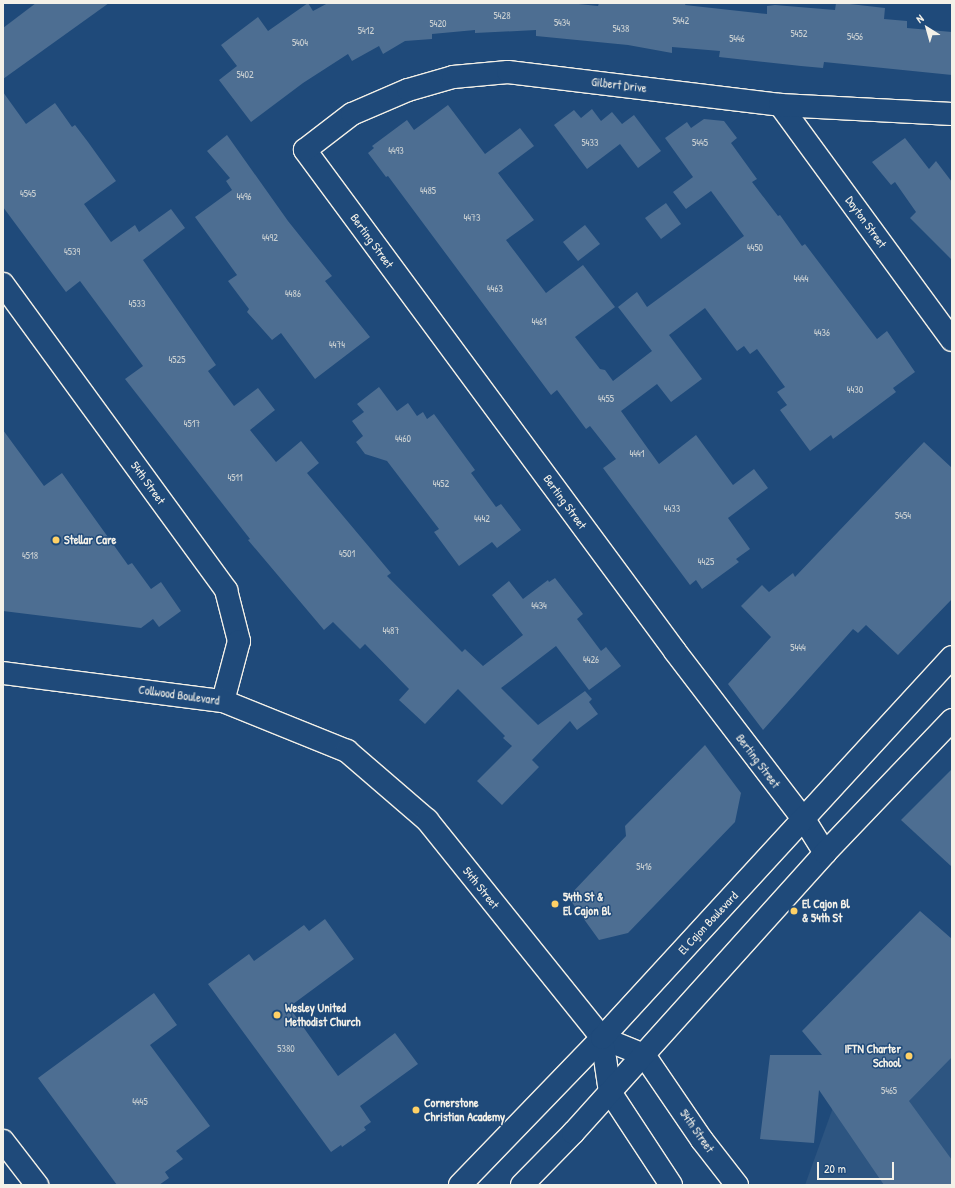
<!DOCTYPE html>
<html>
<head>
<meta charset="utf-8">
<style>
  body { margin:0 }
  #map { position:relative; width:955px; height:1188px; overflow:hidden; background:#1f4a7a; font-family:"Patrick Hand",sans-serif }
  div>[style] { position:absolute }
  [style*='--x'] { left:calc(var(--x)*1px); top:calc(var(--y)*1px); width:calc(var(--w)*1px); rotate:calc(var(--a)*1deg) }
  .built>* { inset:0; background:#2d5581 }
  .building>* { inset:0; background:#4d6e92 }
  .roads { filter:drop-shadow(1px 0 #f4f1e8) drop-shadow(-1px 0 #f4f1e8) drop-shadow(0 1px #f4f1e8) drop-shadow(0 -1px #f4f1e8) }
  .street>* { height:22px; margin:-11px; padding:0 11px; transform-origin:11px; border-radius:11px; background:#1f4a7a }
  .secondary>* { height:22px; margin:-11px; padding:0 11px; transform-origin:11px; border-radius:11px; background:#1f4a7a }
  .primary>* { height:22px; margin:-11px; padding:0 11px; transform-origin:11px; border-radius:11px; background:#1f4a7a }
  .dots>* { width:11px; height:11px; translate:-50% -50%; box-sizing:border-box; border:2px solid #1f4a7a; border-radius:50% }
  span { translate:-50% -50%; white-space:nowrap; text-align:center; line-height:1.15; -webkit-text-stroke:3px #1f4a7a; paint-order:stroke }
  .number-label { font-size:10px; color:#cad0d2 }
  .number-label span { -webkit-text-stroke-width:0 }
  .street-label { font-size:12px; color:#f4f1e8 }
  .poi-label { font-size:12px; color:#f4f1e8; font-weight:700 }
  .left { translate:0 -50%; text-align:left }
  .right { translate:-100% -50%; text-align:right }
  .frame { position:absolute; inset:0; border:4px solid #f4f1e8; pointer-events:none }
  .north { position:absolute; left:907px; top:8px; width:40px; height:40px; -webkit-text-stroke:3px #1f4a7a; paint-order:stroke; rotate:323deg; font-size:11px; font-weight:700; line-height:16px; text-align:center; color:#f4f1e8 }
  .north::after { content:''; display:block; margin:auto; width:14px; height:18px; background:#f4f1e8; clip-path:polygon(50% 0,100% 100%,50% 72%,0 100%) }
  .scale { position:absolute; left:817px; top:1162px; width:77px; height:18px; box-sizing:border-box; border:2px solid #f4f1e8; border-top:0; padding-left:5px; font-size:12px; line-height:14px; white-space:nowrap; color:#f4f1e8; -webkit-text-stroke:3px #1f4a7a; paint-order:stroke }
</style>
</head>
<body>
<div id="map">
  <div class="built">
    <i style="clip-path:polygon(952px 969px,952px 1185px,805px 1185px,843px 1080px)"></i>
  </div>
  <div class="building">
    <i style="clip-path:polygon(36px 3px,109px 3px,3px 79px,3px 28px)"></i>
    <i style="clip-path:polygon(308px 3px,313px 11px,328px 3px,569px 3px,598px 6px,599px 3px,686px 3px,685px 5px,767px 14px,767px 6px,775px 5px,835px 10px,836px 3px,841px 3px,885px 8px,884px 19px,907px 21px,907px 28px,952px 32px,952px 75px,824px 62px,823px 68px,801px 66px,719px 57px,720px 51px,672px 47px,672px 53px,628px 45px,536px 36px,536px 30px,475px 33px,475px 30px,432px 34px,432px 39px,405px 41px,383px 54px,379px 46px,352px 61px,348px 54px,303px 83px,251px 122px,219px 80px,237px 66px,221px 45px,258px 17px,268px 31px)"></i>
    <i style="clip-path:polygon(3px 92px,26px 124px,55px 103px,72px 127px,75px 125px,88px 142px,116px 181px,84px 204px,111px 242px,135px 225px,139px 232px,171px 209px,185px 228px,143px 260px,216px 365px,208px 371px,234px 406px,258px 388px,275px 410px,250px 430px,276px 462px,301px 441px,319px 463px,307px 473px,391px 573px,387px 576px,462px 652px,465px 649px,483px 666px,523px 635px,492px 595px,509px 581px,523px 599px,548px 580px,549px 582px,555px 578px,583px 614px,577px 619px,601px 651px,606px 647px,621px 666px,589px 690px,556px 646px,501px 688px,538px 725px,585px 691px,592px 699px,589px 702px,598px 714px,577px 730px,570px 721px,532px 760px,539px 767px,502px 805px,477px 781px,512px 746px,503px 738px,505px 736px,458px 689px,425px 724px,399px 700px,409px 689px,365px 644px,360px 649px,333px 622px,324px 630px,248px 540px,250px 539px,125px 379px,143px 366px,80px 281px,66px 292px,3px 207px)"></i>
    <i style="clip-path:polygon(448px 105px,485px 154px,520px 128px,534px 146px,498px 173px,534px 220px,506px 240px,546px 293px,583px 265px,615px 307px,575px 337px,600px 369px,605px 370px,613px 381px,652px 351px,618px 307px,637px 292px,647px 307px,744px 236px,711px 191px,686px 209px,673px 192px,693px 177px,665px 138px,687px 122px,691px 128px,704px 119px,724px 121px,737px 138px,731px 143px,757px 179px,752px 182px,778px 216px,780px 215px,802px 246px,805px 244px,877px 339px,887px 331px,915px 372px,893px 388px,896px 392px,833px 439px,831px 435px,810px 451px,780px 410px,787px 405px,777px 392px,785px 387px,757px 349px,750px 354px,744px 346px,737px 351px,705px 308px,669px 335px,702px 379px,671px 402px,657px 384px,621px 411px,659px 464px,696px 435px,733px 485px,754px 469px,768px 488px,728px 518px,750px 549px,736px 559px,739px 562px,702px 589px,696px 580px,690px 585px,603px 468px,616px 459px,590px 426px,586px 429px,557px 390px,551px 395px,388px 176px,386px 177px,368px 153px,374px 148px,372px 146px,407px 120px,414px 130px)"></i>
    <i style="clip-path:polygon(592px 109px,601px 121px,612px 112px,622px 124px,634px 115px,661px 151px,638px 168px,620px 144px,587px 169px,554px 125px,574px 110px,581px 118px)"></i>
    <i style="clip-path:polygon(227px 135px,288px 221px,332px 276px,325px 281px,370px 337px,315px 379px,281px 333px,272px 340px,247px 312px,249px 309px,228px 281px,237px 275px,195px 217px,232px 190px,226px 181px,230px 178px,207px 151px)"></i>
    <i style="clip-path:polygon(905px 138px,929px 169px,936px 161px,952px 182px,952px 260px,910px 218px,916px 212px,895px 182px,891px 185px,872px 162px)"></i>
    <i style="clip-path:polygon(666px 203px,681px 224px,661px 239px,645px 218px)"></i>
    <i style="clip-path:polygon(585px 225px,600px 244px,578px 261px,563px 242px)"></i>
    <i style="clip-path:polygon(379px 387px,397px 411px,408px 403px,417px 416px,423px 412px,427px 419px,434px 414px,475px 470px,471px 473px,496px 507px,501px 504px,521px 530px,497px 548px,492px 542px,459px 566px,434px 532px,439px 529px,387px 461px,365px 454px,356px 442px,363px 436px,352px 421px,364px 412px,357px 404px)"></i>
    <i style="clip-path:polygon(3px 430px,44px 486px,62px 473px,128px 565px,132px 563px,151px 589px,161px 582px,181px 611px,159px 627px,153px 619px,141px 628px,3px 611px)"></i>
    <i style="clip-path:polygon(924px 442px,952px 468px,952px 599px,898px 655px,866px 625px,858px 633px,853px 629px,763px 730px,728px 684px,771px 637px,741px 606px,762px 585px,769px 592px,793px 573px,795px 577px)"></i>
    <i style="clip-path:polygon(705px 745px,741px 793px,735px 822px,628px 933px,599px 940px,568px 897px,626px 836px,625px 826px)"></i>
    <i style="clip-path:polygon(952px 769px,952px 867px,901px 820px)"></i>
    <i style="clip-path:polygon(920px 911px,952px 939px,952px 1057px,909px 1101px,952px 1160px,952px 1185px,884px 1185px,819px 1090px,814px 1143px,760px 1139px,770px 1055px,822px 1055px,802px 1031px)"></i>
    <i style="clip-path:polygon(325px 919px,354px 959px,289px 1007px,338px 1076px,395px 1033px,418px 1064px,360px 1106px,371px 1122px,364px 1127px,366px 1130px,342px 1147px,341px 1145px,331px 1152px,208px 984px,249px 954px,254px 961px,304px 925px,309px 931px)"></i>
    <i style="clip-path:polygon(154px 993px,177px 1025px,150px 1045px,210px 1126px,176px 1151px,183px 1159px,165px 1172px,169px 1178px,159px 1185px,117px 1185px,38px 1078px)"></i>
  </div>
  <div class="roads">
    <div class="street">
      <i style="--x:780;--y:105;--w:291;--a:53.8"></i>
      <i style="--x:825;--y:853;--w:39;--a:-122"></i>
      <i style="--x:804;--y:820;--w:213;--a:-127.4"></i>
      <i style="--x:675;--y:651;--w:623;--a:-126.45"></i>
      <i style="--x:305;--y:150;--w:59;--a:-37.5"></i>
      <i style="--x:352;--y:114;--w:61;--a:-23.2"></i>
      <i style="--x:408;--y:90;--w:47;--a:-16.1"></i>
      <i style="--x:453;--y:77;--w:55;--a:-5.2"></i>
      <i style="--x:508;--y:72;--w:274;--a:6.9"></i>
      <i style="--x:780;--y:105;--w:172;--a:3"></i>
      <i style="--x:3;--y:1141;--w:56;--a:52.3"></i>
    </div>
    <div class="secondary">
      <i style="--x:3;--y:284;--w:379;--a:53.9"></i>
      <i style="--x:226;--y:590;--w:53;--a:75.7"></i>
      <i style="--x:239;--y:641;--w:62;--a:104.9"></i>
      <i style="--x:3;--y:673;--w:222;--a:7.3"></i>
      <i style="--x:223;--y:701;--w:134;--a:22"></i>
      <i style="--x:347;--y:751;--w:106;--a:40.8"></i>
      <i style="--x:427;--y:820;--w:280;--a:51.2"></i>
    </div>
    <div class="primary">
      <i style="--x:602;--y:1038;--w:45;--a:22"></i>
      <i style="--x:644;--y:1055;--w:103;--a:55.7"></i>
      <i style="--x:702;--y:1140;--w:57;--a:52.1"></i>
      <i style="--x:602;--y:1038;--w:55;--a:81.6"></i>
      <i style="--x:610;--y:1092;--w:111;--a:56.7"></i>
      <i style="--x:460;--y:1185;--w:204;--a:-46"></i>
      <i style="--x:602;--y:1038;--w:517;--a:-47.43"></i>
      <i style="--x:522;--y:1185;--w:73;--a:-45.6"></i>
      <i style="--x:573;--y:1133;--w:377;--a:-48"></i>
      <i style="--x:825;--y:853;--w:184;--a:-46.3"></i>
    </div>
  </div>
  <div class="dots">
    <i style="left:56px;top:540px;background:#ffd166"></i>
    <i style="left:555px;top:904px;background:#ffd166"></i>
    <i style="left:794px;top:911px;background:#ffd166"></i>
    <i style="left:277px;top:1015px;background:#ffd166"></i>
    <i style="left:909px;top:1056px;background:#ffd166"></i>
    <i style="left:416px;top:1110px;background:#ffd166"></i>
  </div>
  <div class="number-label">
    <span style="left:502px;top:16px">5428</span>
    <span style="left:681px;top:21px">5442</span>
    <span style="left:562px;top:23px">5434</span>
    <span style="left:438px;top:24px">5420</span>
    <span style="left:621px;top:29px">5438</span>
    <span style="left:366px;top:31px">5412</span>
    <span style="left:799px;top:34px">5452</span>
    <span style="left:855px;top:37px">5456</span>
    <span style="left:737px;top:39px">5446</span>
    <span style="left:300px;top:43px">5404</span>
    <span style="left:245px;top:75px">5402</span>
    <span style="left:590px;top:143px">5433</span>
    <span style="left:700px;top:143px">5445</span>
    <span style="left:396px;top:151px">4493</span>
    <span style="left:428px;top:191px">4485</span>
    <span style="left:28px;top:194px">4545</span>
    <span style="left:244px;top:197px">4496</span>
    <span style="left:472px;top:218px">4473</span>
    <span style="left:270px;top:238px">4492</span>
    <span style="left:755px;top:248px">4450</span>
    <span style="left:72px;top:252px">4539</span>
    <span style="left:801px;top:279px">4444</span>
    <span style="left:495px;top:289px">4463</span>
    <span style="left:293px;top:294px">4486</span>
    <span style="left:137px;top:304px">4533</span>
    <span style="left:539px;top:322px">4461</span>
    <span style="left:822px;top:333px">4436</span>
    <span style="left:337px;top:345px">4474</span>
    <span style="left:177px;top:360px">4525</span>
    <span style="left:855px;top:390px">4430</span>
    <span style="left:606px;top:399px">4455</span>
    <span style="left:192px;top:424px">4517</span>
    <span style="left:403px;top:439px">4460</span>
    <span style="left:637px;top:454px">4441</span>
    <span style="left:235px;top:478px">4511</span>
    <span style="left:441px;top:484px">4452</span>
    <span style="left:672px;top:509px">4433</span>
    <span style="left:903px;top:516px">5454</span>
    <span style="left:482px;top:519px">4442</span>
    <span style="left:347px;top:554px">4501</span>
    <span style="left:30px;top:556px">4518</span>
    <span style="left:706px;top:562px">4425</span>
    <span style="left:539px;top:606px">4434</span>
    <span style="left:391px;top:631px">4487</span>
    <span style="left:798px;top:648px">5444</span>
    <span style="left:591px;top:660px">4426</span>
    <span style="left:644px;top:867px">5416</span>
    <span style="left:286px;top:1049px">5380</span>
    <span style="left:889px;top:1091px">5465</span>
    <span style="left:140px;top:1102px">4445</span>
  </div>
  <div class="street-label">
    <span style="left:619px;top:85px;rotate:7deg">Gilbert Drive</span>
    <span style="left:866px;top:222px;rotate:54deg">Dayton Street</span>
    <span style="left:372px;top:241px;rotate:54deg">Berting Street</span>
    <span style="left:148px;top:483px;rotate:54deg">54th Street</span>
    <span style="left:565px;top:502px;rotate:54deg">Berting Street</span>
    <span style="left:179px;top:695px;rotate:8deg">Collwood Boulevard</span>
    <span style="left:758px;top:761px;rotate:53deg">Berting Street</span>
    <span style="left:481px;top:888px;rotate:51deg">54th Street</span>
    <span style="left:708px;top:923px;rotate:-47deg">El Cajon Boulevard</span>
    <span style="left:697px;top:1131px;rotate:55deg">54th Street</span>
  </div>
  <div class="poi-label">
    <span class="left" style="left:64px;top:540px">Stellar Care</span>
    <span class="left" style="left:563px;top:904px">54th St &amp;<br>El Cajon Bl</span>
    <span class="left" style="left:802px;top:911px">El Cajon Bl<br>&amp; 54th St</span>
    <span class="left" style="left:285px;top:1015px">Wesley United<br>Methodist Church</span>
    <span class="right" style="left:901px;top:1056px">IFTN Charter<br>School</span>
    <span class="left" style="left:424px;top:1110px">Cornerstone<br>Christian Academy</span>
  </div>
  <div class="frame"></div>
  <div class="north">N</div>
  <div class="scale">20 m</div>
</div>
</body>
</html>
